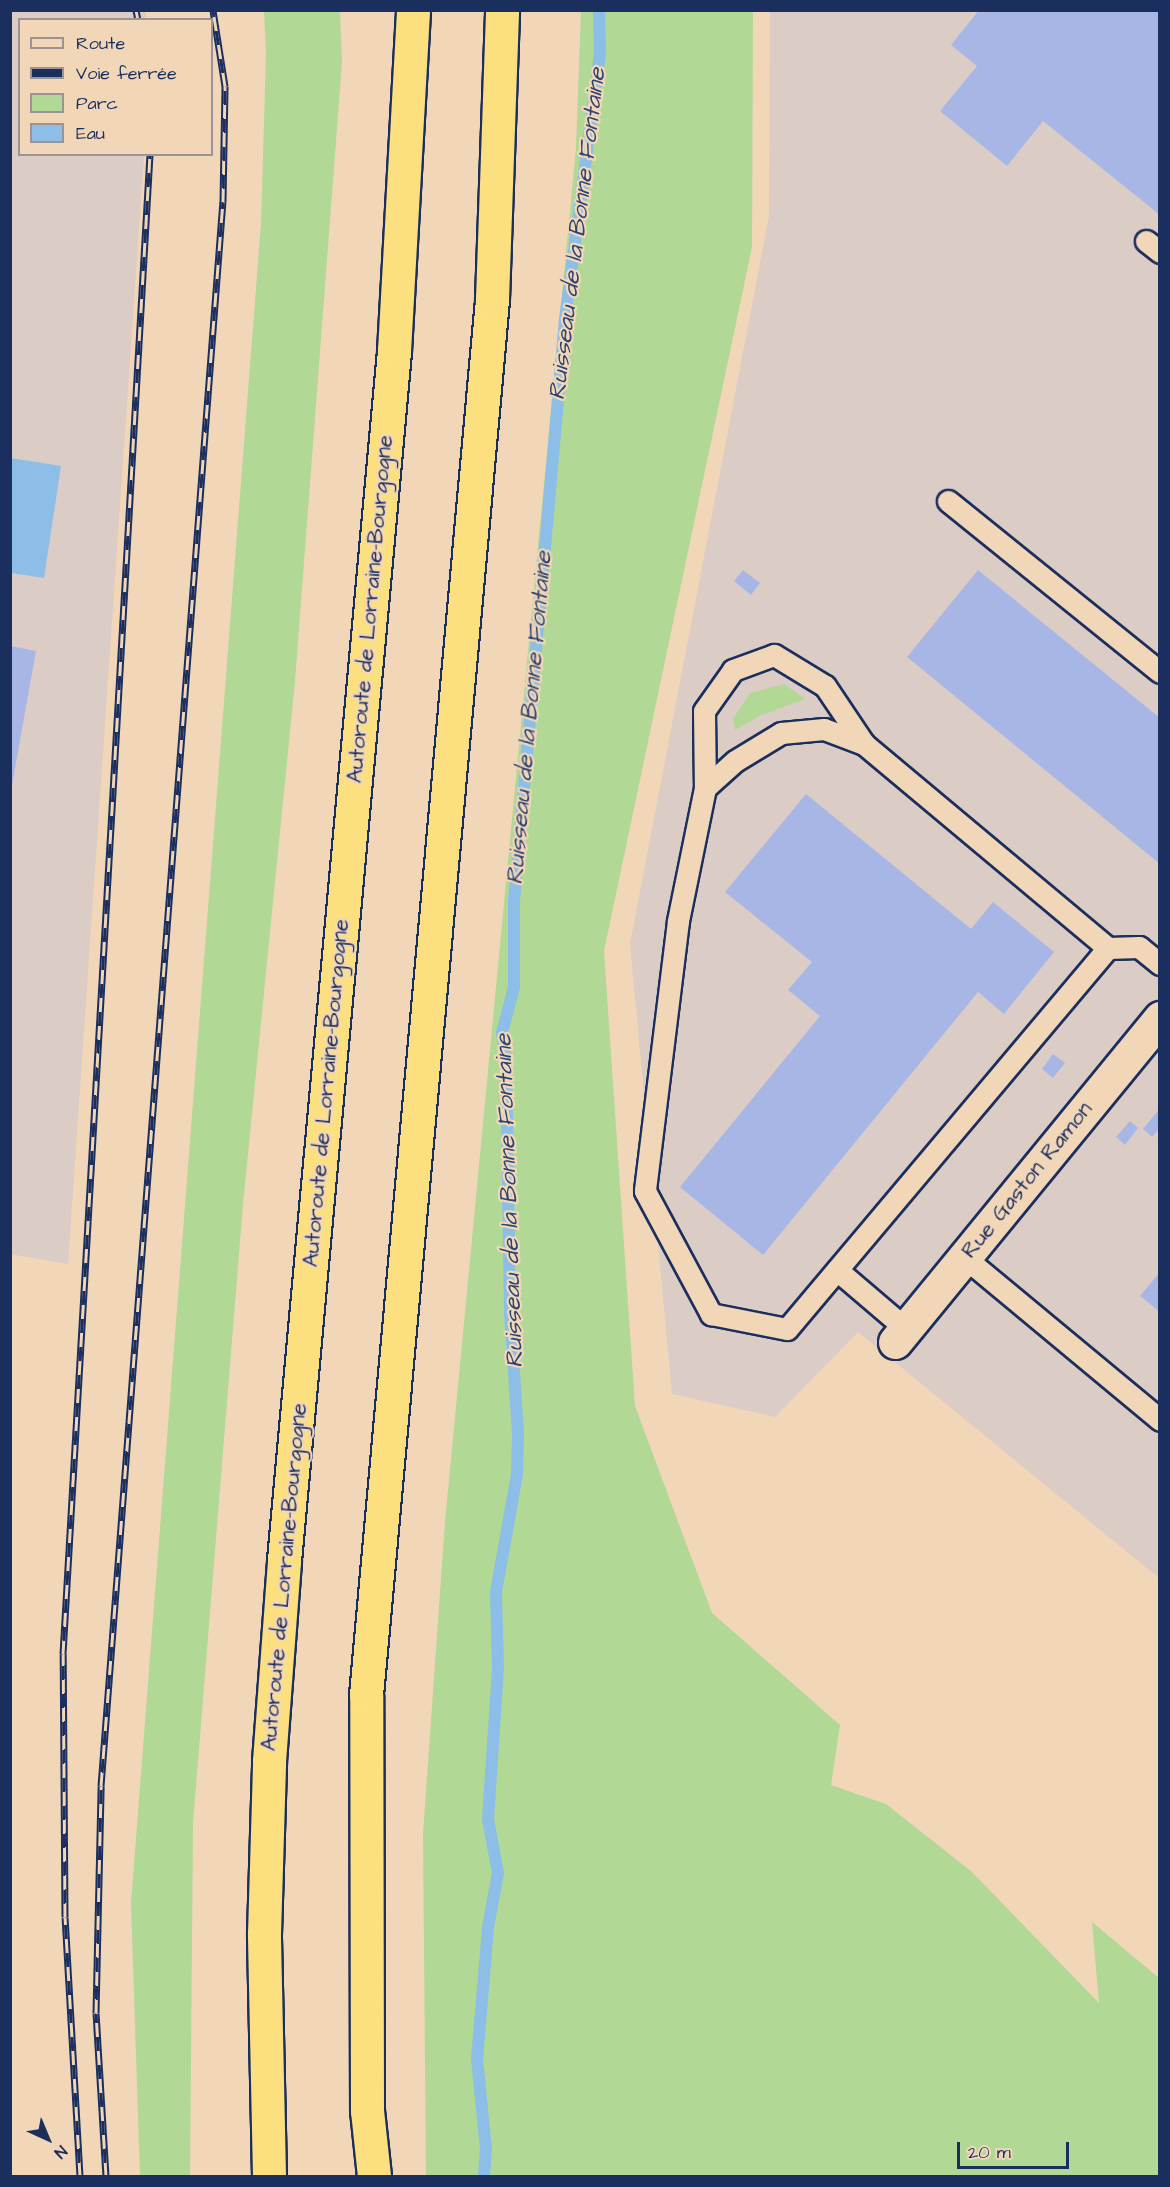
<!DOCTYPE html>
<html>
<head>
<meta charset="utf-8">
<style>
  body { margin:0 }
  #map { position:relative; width:1170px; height:2187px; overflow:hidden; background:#f1d6b8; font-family:"Architects Daughter",sans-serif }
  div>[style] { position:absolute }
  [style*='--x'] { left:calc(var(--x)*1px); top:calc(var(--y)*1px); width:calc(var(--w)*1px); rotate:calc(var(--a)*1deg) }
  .built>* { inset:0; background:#dbccc6 }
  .green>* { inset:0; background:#b1d894 }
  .water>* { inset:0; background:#8cbee8 }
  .stream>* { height:12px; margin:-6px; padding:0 6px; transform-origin:6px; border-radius:6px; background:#8cbee8 }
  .building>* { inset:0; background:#a8b6e6 }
  .roads { filter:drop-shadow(2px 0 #1b2f5e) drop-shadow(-2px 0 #1b2f5e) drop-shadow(0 2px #1b2f5e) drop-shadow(0 -2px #1b2f5e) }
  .service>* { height:21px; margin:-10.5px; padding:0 10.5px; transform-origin:10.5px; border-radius:10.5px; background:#f1d6b8 }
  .minor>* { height:33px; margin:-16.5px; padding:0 16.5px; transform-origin:16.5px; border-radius:16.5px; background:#f1d6b8 }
  .motorway>* { height:33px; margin:-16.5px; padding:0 16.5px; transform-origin:16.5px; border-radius:16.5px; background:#fce080 }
  .rail>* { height:7px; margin-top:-3.5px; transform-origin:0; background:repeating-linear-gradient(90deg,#f1d6b8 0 14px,#1b2f5e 0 28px); box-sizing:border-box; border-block:2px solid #1b2f5e }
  span { translate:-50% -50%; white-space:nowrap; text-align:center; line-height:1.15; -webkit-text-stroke:4.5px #f1d6b8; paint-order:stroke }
  .street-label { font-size:22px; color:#1b2f5e }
  .water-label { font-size:24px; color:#2c4473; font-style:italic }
  .frame { position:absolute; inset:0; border:12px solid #1b2f5e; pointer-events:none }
  .legend { position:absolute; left:18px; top:18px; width:195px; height:138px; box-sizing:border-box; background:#f1d6b8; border:2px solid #9b9394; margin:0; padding:8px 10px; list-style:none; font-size:18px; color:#1b2f5e }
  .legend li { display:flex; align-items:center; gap:12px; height:30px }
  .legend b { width:30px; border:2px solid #9b9394 }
  .north { position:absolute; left:18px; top:2109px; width:60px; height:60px; -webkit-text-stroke:4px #f1d6b8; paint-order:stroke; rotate:136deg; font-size:16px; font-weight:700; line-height:24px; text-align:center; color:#1b2f5e }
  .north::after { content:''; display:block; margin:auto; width:21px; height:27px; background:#1b2f5e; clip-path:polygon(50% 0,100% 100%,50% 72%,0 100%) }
  .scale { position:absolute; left:957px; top:2142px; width:112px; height:27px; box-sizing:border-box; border:3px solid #1b2f5e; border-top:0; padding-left:8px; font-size:18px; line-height:21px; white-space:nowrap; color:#1b2f5e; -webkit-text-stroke:4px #f1d6b8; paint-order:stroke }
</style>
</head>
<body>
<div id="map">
  <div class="built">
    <i style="clip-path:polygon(10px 11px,145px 11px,147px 19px,20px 20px,20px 154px,144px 155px,68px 1264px,10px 1254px)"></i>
    <i style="clip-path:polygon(770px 11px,1159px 11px,1159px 1578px,858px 1332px,775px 1417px,672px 1394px,630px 944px,769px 216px)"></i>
  </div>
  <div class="green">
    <i style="clip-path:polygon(264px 11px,340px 11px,342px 62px,295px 681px,243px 1204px,193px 1823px,190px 2176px,140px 2176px,131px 1903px,261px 224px,266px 53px)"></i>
    <i style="clip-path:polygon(581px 11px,753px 11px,752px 247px,604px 951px,635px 1406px,712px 1613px,840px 1725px,831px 1785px,886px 1804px,972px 1872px,1099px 2003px,1092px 1922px,1159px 1978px,1159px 2176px,426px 2176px,423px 1834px,445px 1522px,576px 148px)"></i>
    <i style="clip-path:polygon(784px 684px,805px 699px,759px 716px,735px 730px,733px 719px,750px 693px)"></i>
  </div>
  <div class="water">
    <i style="clip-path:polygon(11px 458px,61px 466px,44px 578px,11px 573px)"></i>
  </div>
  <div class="stream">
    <i style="--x:484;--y:2176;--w:27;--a:-86"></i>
    <i style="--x:486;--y:2149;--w:90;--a:-95.7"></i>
    <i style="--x:477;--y:2059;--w:132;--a:-85.2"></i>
    <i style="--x:488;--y:1927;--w:55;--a:-79.5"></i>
    <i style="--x:498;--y:1873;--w:55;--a:-100.5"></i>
    <i style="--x:488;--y:1819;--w:150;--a:-86.2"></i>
    <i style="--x:498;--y:1669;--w:77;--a:-91.5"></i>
    <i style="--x:496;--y:1592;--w:120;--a:-79.9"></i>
    <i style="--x:517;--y:1474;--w:41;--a:-88.6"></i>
    <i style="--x:518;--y:1433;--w:122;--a:-93.8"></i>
    <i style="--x:510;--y:1311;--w:253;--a:-90.9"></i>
    <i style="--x:506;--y:1058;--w:25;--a:-99"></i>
    <i style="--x:502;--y:1033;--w:48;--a:-75.4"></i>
    <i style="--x:514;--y:987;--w:86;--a:-90"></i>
    <i style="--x:514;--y:901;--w:584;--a:-84.99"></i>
    <i style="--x:565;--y:319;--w:268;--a:-82.5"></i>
    <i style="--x:600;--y:53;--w:43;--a:-91.3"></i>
  </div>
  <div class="building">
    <i style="clip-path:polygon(979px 10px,1160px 10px,1160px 215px,1043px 121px,1007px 166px,940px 111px,977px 66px,951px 45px)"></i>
    <i style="clip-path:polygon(743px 570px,760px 583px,751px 595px,734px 581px)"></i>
    <i style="clip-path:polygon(978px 570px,1160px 718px,1160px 864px,907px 657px)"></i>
    <i style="clip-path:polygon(10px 646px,36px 651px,12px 785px,10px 785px)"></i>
    <i style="clip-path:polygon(806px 794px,971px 929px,993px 902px,1054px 952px,1004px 1014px,978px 992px,763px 1255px,680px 1187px,820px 1016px,788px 990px,812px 962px,725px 892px)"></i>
    <i style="clip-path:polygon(1053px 1054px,1065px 1063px,1053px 1078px,1042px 1069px)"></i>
    <i style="clip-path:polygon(1160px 1108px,1160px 1128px,1152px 1137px,1143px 1129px)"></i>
    <i style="clip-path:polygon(1130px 1121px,1138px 1128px,1125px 1145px,1116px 1137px)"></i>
    <i style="clip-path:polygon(1160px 1272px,1160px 1312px,1140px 1296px)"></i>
  </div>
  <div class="roads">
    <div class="service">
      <i style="--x:1146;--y:241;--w:18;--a:38"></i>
      <i style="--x:948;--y:501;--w:272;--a:38.9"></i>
      <i style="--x:864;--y:744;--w:318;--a:39.9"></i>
      <i style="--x:1108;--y:948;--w:31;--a:-2"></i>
      <i style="--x:1139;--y:947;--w:27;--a:39"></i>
      <i style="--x:705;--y:788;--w:40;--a:-42"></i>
      <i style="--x:735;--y:761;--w:54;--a:-31.3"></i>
      <i style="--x:781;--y:733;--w:43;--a:-5.3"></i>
      <i style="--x:824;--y:729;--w:43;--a:20.6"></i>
      <i style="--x:864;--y:744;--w:70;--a:-123.9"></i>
      <i style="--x:825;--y:686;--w:60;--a:-148.7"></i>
      <i style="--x:774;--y:655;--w:44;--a:159.9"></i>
      <i style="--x:733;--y:670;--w:50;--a:125.3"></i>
      <i style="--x:704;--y:711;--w:77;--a:89.3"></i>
      <i style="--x:705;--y:788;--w:136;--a:101.5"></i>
      <i style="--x:678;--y:921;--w:272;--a:97"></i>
      <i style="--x:645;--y:1191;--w:140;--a:61.8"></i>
      <i style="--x:711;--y:1314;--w:77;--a:11.2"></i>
      <i style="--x:787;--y:1329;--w:498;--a:-49.9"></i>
      <i style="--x:964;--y:1257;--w:255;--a:39.7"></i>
      <i style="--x:837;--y:1270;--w:91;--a:40.5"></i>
    </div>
    <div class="minor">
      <i style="--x:895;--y:1342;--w:419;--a:-50.7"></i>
    </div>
    <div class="motorway">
      <i style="--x:269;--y:2176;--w:242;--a:-91.2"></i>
      <i style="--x:264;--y:1934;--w:173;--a:-88.3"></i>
      <i style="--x:269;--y:1761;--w:202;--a:-85.7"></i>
      <i style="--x:284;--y:1560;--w:1214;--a:-84.8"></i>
      <i style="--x:394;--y:351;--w:342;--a:-86.8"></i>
      <i style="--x:374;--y:2176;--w:65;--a:-96.1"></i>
      <i style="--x:367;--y:2111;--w:416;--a:-90.1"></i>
      <i style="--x:366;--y:1695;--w:1402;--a:-84.84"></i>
      <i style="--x:492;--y:299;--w:289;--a:-88"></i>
    </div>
  </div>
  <div class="rail">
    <i style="--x:136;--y:10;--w:10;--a:79"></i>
    <i style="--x:80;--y:2176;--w:259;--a:-93.3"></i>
    <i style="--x:65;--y:1917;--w:263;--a:-90.4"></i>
    <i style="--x:63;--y:1654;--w:1503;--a:-86.68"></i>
    <i style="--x:106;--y:2176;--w:163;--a:-93.5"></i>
    <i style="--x:96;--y:2013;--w:227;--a:-88.7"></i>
    <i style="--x:101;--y:1786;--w:1589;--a:-85.6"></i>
    <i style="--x:223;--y:202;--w:116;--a:-89"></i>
    <i style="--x:225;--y:86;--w:77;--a:-99"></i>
  </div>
  <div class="street-label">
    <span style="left:370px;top:609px;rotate:-85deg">Autoroute de Lorraine-Bourgogne</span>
    <span style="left:326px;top:1093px;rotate:-85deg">Autoroute de Lorraine-Bourgogne</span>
    <span style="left:1027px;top:1180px;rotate:-51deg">Rue Gaston Ramon</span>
    <span style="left:284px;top:1577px;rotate:-85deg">Autoroute de Lorraine-Bourgogne</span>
  </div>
  <div class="water-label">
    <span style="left:578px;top:234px;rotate:-83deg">Ruisseau de la Bonne Fontaine</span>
    <span style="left:530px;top:718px;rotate:-85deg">Ruisseau de la Bonne Fontaine</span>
    <span style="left:510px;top:1201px;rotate:-92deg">Ruisseau de la Bonne Fontaine</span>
  </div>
  <div class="frame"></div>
  <ul class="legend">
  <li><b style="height:8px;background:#f1d6b8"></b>Route</li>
  <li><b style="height:8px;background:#1b2f5e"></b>Voie ferrée</li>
  <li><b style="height:16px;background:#b1d894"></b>Parc</li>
  <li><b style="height:16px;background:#8cbee8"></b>Eau</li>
  </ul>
  <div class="north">N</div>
  <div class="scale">20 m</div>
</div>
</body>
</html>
